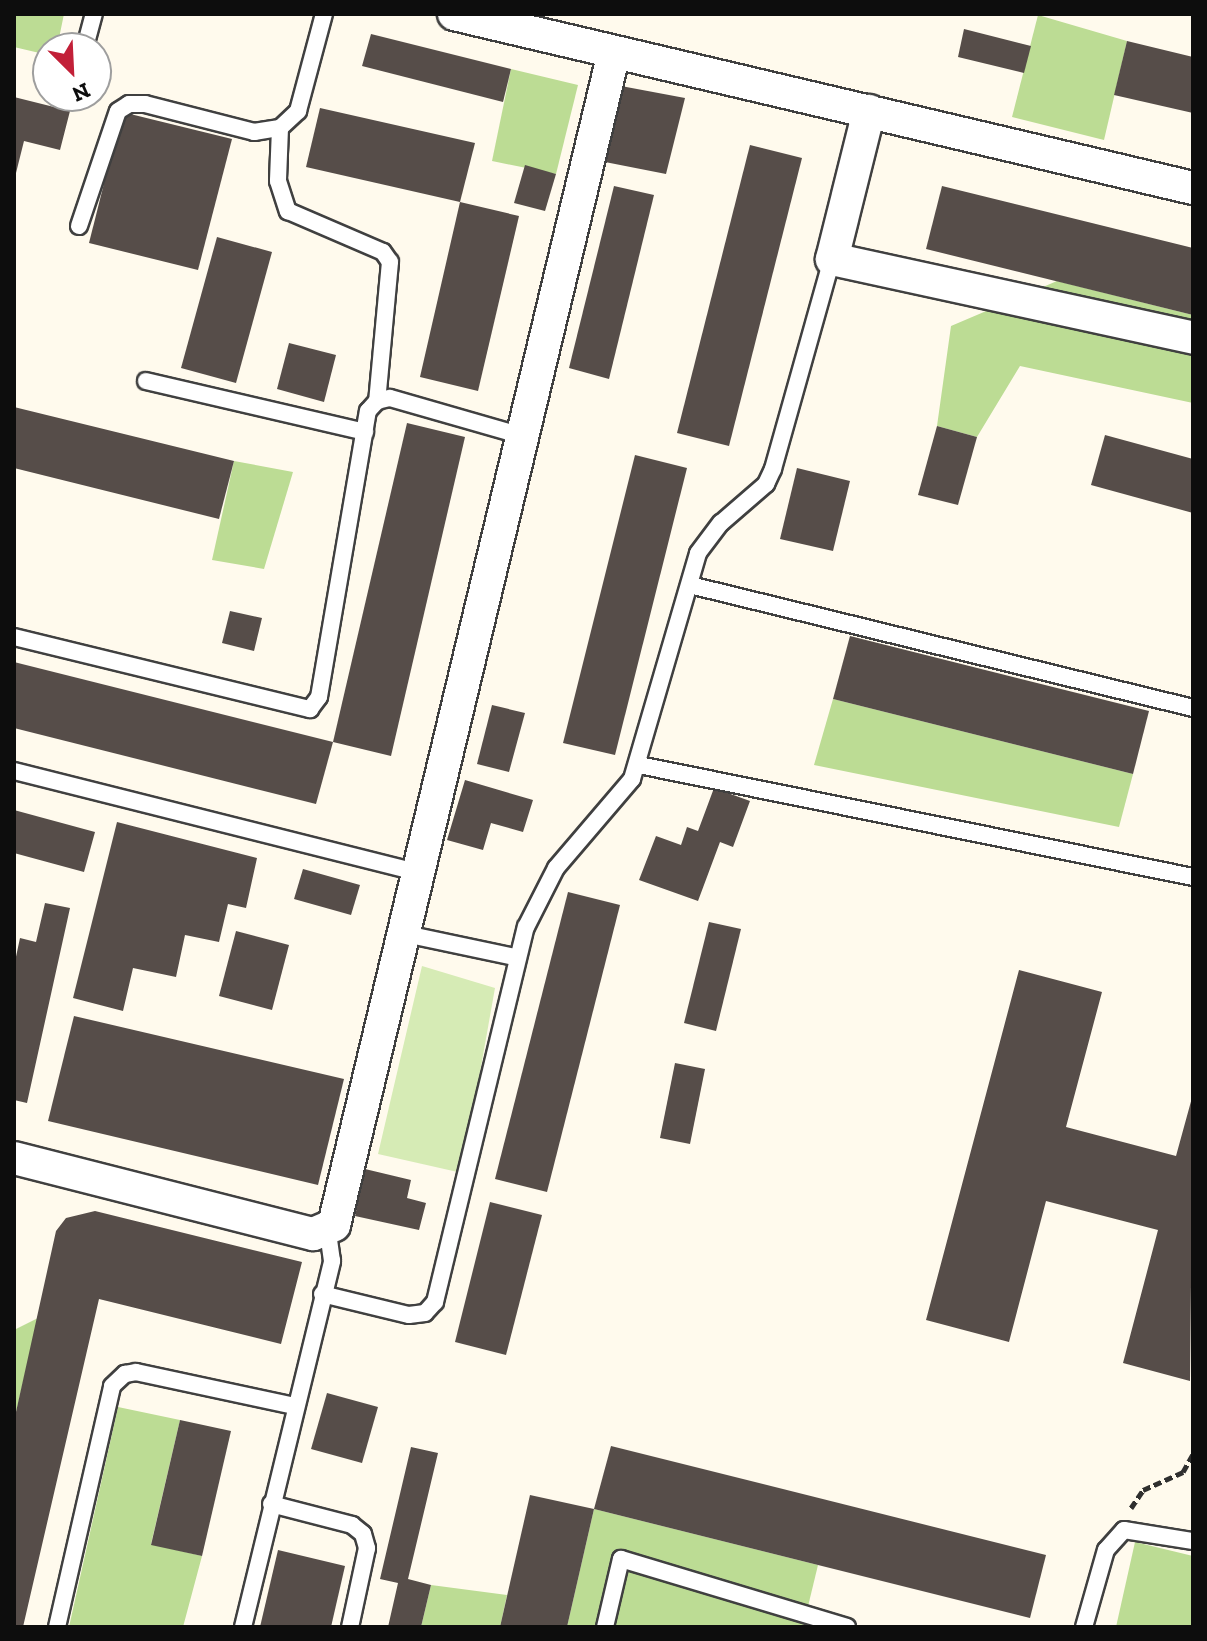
<!DOCTYPE html>
<html>
<head>
<meta charset="utf-8">
<style>
  body { margin:0 }
  #map { position:relative; width:1207px; height:1641px; overflow:hidden; background:#fffaed; font-family:"Zilla Slab",serif }
  div>[style] { position:absolute }
  [style*='--x'] { left:calc(var(--x)*1px); top:calc(var(--y)*1px); width:calc(var(--w)*1px); rotate:calc(var(--a)*1deg) }
  .green>* { inset:0; background:#d6ebb5 }
  .forest>* { inset:0; background:#bcdc94 }
  .building>* { inset:0; background:#564d49 }
  .path>* { height:5px; margin-top:-2.5px; transform-origin:0; background:repeating-linear-gradient(90deg,#2f2f2f 0 8px,transparent 0 12px) }
  .roads { filter:drop-shadow(2px 0 #404040) drop-shadow(-2px 0 #404040) drop-shadow(0 2px #404040) drop-shadow(0 -2px #404040) }
  .service>* { height:16px; margin:-8px; padding:0 8px; transform-origin:8px; border-radius:8px; background:#fff }
  .minor>* { height:32px; margin:-16px; padding:0 16px; transform-origin:16px; border-radius:16px; background:#fff }
  span { translate:-50% -50%; white-space:nowrap; text-align:center; line-height:1.15; -webkit-text-stroke:8px #fff; paint-order:stroke }
  .frame { position:absolute; inset:0; border:16px solid #0d0d0d; pointer-events:none }
  .north { position:absolute; left:32px; top:32px; width:80px; height:80px; box-sizing:border-box; background:#fff; border:2px solid #9e9e9e; border-radius:50%; rotate:156deg; font-size:22px; font-weight:700; line-height:32px; text-align:center; color:#0d0d0d }
  .north::after { content:''; display:block; margin:auto; width:28px; height:36px; background:#c22038; clip-path:polygon(50% 0,100% 100%,50% 72%,0 100%) }
</style>
</head>
<body>
<div id="map">
  <div class="green">
    <i style="clip-path:polygon(422px 966px,495px 988px,462px 1173px,378px 1154px)"></i>
  </div>
  <div class="forest">
    <i style="clip-path:polygon(14px 14px,64px 14px,57px 48px,48px 48px,48px 55px,14px 47px)"></i>
    <i style="clip-path:polygon(1038px 15px,1127px 41px,1104px 140px,1012px 117px)"></i>
    <i style="clip-path:polygon(511px 69px,578px 85px,556px 174px,492px 161px)"></i>
    <i style="clip-path:polygon(1057px 281px,1193px 315px,1193px 403px,1020px 366px,977px 437px,937px 426px,951px 326px)"></i>
    <i style="clip-path:polygon(234px 461px,293px 472px,264px 569px,212px 560px)"></i>
    <i style="clip-path:polygon(833px 699px,1133px 774px,1119px 827px,814px 765px)"></i>
    <i style="clip-path:polygon(38px 1318px,14px 1421px,14px 1330px)"></i>
    <i style="clip-path:polygon(118px 1407px,180px 1420px,151px 1544px,202px 1556px,183px 1627px,69px 1627px)"></i>
    <i style="clip-path:polygon(594px 1509px,818px 1565px,803px 1627px,567px 1627px)"></i>
    <i style="clip-path:polygon(1135px 1542px,1193px 1556px,1193px 1627px,1116px 1627px)"></i>
    <i style="clip-path:polygon(431px 1585px,507px 1595px,500px 1627px,421px 1627px)"></i>
  </div>
  <div class="building">
    <i style="clip-path:polygon(964px 29px,1031px 46px,1024px 73px,958px 57px)"></i>
    <i style="clip-path:polygon(371px 34px,511px 69px,503px 102px,362px 66px)"></i>
    <i style="clip-path:polygon(1127px 41px,1193px 57px,1193px 113px,1114px 95px)"></i>
    <i style="clip-path:polygon(621px 86px,685px 98px,666px 174px,605px 162px)"></i>
    <i style="clip-path:polygon(14px 97px,70px 111px,60px 150px,24px 141px,15px 177px)"></i>
    <i style="clip-path:polygon(320px 108px,475px 143px,460px 202px,306px 167px)"></i>
    <i style="clip-path:polygon(122px 112px,232px 139px,198px 270px,89px 243px)"></i>
    <i style="clip-path:polygon(750px 145px,802px 158px,729px 446px,677px 433px)"></i>
    <i style="clip-path:polygon(525px 165px,556px 174px,545px 211px,514px 203px)"></i>
    <i style="clip-path:polygon(614px 186px,654px 195px,609px 379px,569px 368px)"></i>
    <i style="clip-path:polygon(942px 186px,1193px 248px,1193px 315px,926px 249px)"></i>
    <i style="clip-path:polygon(460px 202px,519px 216px,478px 391px,420px 377px)"></i>
    <i style="clip-path:polygon(217px 237px,272px 252px,236px 383px,181px 368px)"></i>
    <i style="clip-path:polygon(289px 343px,336px 355px,324px 402px,277px 389px)"></i>
    <i style="clip-path:polygon(14px 407px,234px 461px,219px 519px,14px 468px)"></i>
    <i style="clip-path:polygon(407px 423px,465px 437px,391px 756px,333px 742px)"></i>
    <i style="clip-path:polygon(937px 426px,977px 437px,958px 505px,918px 495px)"></i>
    <i style="clip-path:polygon(1105px 435px,1193px 459px,1193px 513px,1091px 485px)"></i>
    <i style="clip-path:polygon(635px 455px,687px 468px,615px 755px,563px 743px)"></i>
    <i style="clip-path:polygon(797px 468px,850px 481px,833px 551px,780px 539px)"></i>
    <i style="clip-path:polygon(230px 611px,262px 618px,254px 651px,222px 643px)"></i>
    <i style="clip-path:polygon(850px 636px,1149px 711px,1133px 774px,833px 699px)"></i>
    <i style="clip-path:polygon(14px 662px,333px 742px,316px 804px,14px 728px)"></i>
    <i style="clip-path:polygon(492px 705px,525px 713px,509px 772px,477px 764px)"></i>
    <i style="clip-path:polygon(465px 780px,533px 800px,523px 832px,491px 823px,483px 850px,447px 840px)"></i>
    <i style="clip-path:polygon(714px 788px,750px 801px,733px 847px,720px 842px,698px 901px,639px 880px,656px 836px,681px 845px,687px 827px,698px 831px)"></i>
    <i style="clip-path:polygon(14px 810px,95px 832px,84px 872px,14px 853px)"></i>
    <i style="clip-path:polygon(117px 822px,257px 858px,246px 908px,228px 904px,219px 942px,185px 935px,176px 977px,133px 968px,123px 1011px,73px 998px)"></i>
    <i style="clip-path:polygon(303px 869px,360px 885px,351px 915px,294px 899px)"></i>
    <i style="clip-path:polygon(568px 892px,620px 905px,547px 1192px,495px 1179px)"></i>
    <i style="clip-path:polygon(45px 903px,70px 908px,27px 1103px,14px 1100px,14px 966px,20px 938px,36px 942px)"></i>
    <i style="clip-path:polygon(709px 922px,741px 929px,716px 1031px,684px 1023px)"></i>
    <i style="clip-path:polygon(236px 931px,289px 945px,272px 1010px,219px 996px)"></i>
    <i style="clip-path:polygon(1019px 970px,1102px 992px,1066px 1127px,1176px 1156px,1193px 1094px,1190px 1381px,1123px 1363px,1158px 1230px,1046px 1201px,1009px 1342px,926px 1320px)"></i>
    <i style="clip-path:polygon(74px 1016px,344px 1079px,318px 1185px,48px 1121px)"></i>
    <i style="clip-path:polygon(675px 1063px,705px 1069px,690px 1144px,660px 1138px)"></i>
    <i style="clip-path:polygon(365px 1169px,411px 1180px,407px 1198px,426px 1203px,419px 1230px,355px 1216px)"></i>
    <i style="clip-path:polygon(490px 1202px,542px 1215px,506px 1355px,455px 1342px)"></i>
    <i style="clip-path:polygon(95px 1211px,302px 1262px,281px 1344px,99px 1299px,23px 1627px,14px 1627px,14px 1421px,56px 1231px,66px 1218px)"></i>
    <i style="clip-path:polygon(327px 1393px,378px 1407px,362px 1463px,311px 1449px)"></i>
    <i style="clip-path:polygon(180px 1420px,231px 1431px,202px 1556px,151px 1545px)"></i>
    <i style="clip-path:polygon(611px 1446px,1046px 1555px,1030px 1618px,594px 1509px)"></i>
    <i style="clip-path:polygon(411px 1447px,438px 1453px,408px 1579px,431px 1585px,421px 1627px,388px 1627px,398px 1583px,380px 1579px)"></i>
    <i style="clip-path:polygon(530px 1495px,594px 1509px,567px 1627px,500px 1627px)"></i>
    <i style="clip-path:polygon(278px 1550px,345px 1566px,331px 1627px,260px 1627px)"></i>
  </div>
  <div class="path">
    <i style="--x:1131;--y:1508;--w:22;--a:-56"></i>
    <i style="--x:1143;--y:1490;--w:44;--a:-24.2"></i>
    <i style="--x:1183;--y:1472;--w:21;--a:-61"></i>
  </div>
  <div class="roads">
    <div class="service">
      <i style="--x:85;--y:47;--w:34;--a:-75"></i>
      <i style="--x:280;--y:128;--w:53;--a:92.2"></i>
      <i style="--x:278;--y:181;--w:32;--a:72"></i>
      <i style="--x:288;--y:211;--w:103;--a:23.3"></i>
      <i style="--x:383;--y:252;--w:12;--a:55"></i>
      <i style="--x:390;--y:262;--w:140;--a:95.3"></i>
      <i style="--x:79;--y:226;--w:121;--a:-71.3"></i>
      <i style="--x:118;--y:111;--w:13;--a:-32"></i>
      <i style="--x:129;--y:104;--w:16;--a:0"></i>
      <i style="--x:145;--y:104;--w:113;--a:14.4"></i>
      <i style="--x:254;--y:132;--w:26;--a:-9"></i>
      <i style="--x:280;--y:128;--w:25;--a:-43"></i>
      <i style="--x:298;--y:111;--w:100;--a:-75"></i>
      <i style="--x:146;--y:381;--w:225;--a:13.1"></i>
      <i style="--x:690;--y:585;--w:518;--a:13.74"></i>
      <i style="--x:14;--y:637;--w:305;--a:13.7"></i>
      <i style="--x:310;--y:709;--w:15;--a:-53"></i>
      <i style="--x:319;--y:697;--w:290;--a:-80.3"></i>
      <i style="--x:368;--y:411;--w:13;--a:-48"></i>
      <i style="--x:377;--y:401;--w:13;--a:-13"></i>
      <i style="--x:390;--y:398;--w:134;--a:16"></i>
      <i style="--x:639;--y:765;--w:565;--a:11.43"></i>
      <i style="--x:14;--y:771;--w:414;--a:14.1"></i>
      <i style="--x:401;--y:933;--w:116;--a:11.9"></i>
      <i style="--x:322;--y:1294;--w:89;--a:13.6"></i>
      <i style="--x:409;--y:1315;--w:16;--a:-7"></i>
      <i style="--x:425;--y:1313;--w:15;--a:-48"></i>
      <i style="--x:435;--y:1302;--w:386;--a:-76.4"></i>
      <i style="--x:526;--y:927;--w:66;--a:-63"></i>
      <i style="--x:556;--y:868;--w:117;--a:-49.5"></i>
      <i style="--x:632;--y:779;--w:235;--a:-73.7"></i>
      <i style="--x:698;--y:553;--w:38;--a:-53"></i>
      <i style="--x:721;--y:523;--w:60;--a:-40.9"></i>
      <i style="--x:766;--y:484;--w:17;--a:-65"></i>
      <i style="--x:773;--y:469;--w:218;--a:-74.3"></i>
      <i style="--x:271;--y:1504;--w:84;--a:14.5"></i>
      <i style="--x:352;--y:1525;--w:14;--a:39"></i>
      <i style="--x:363;--y:1534;--w:15;--a:74"></i>
      <i style="--x:367;--y:1548;--w:81;--a:102.1"></i>
      <i style="--x:57;--y:1627;--w:247;--a:-77.1"></i>
      <i style="--x:112;--y:1386;--w:18;--a:-43"></i>
      <i style="--x:125;--y:1374;--w:11;--a:-10"></i>
      <i style="--x:136;--y:1372;--w:163;--a:12.1"></i>
      <i style="--x:243;--y:1627;--w:377;--a:-76.3"></i>
      <i style="--x:332;--y:1261;--w:30;--a:-98"></i>
      <i style="--x:605;--y:1627;--w:70;--a:-76.8"></i>
      <i style="--x:621;--y:1559;--w:236;--a:16.7"></i>
      <i style="--x:1084;--y:1627;--w:80;--a:-74.1"></i>
      <i style="--x:1106;--y:1550;--w:27;--a:-48"></i>
      <i style="--x:1124;--y:1530;--w:70;--a:9.1"></i>
    </div>
    <div class="minor">
      <i style="--x:454;--y:14;--w:759;--a:13.25"></i>
      <i style="--x:869;--y:111;--w:153;--a:104"></i>
      <i style="--x:832;--y:259;--w:370;--a:12.3"></i>
      <i style="--x:14;--y:1158;--w:309;--a:14.3"></i>
      <i style="--x:313;--y:1234;--w:23;--a:-23"></i>
      <i style="--x:334;--y:1225;--w:1206;--a:-76.57"></i>
    </div>
  </div>
  <div class="frame"></div>
  <div class="north">N</div>
</div>
</body>
</html>
